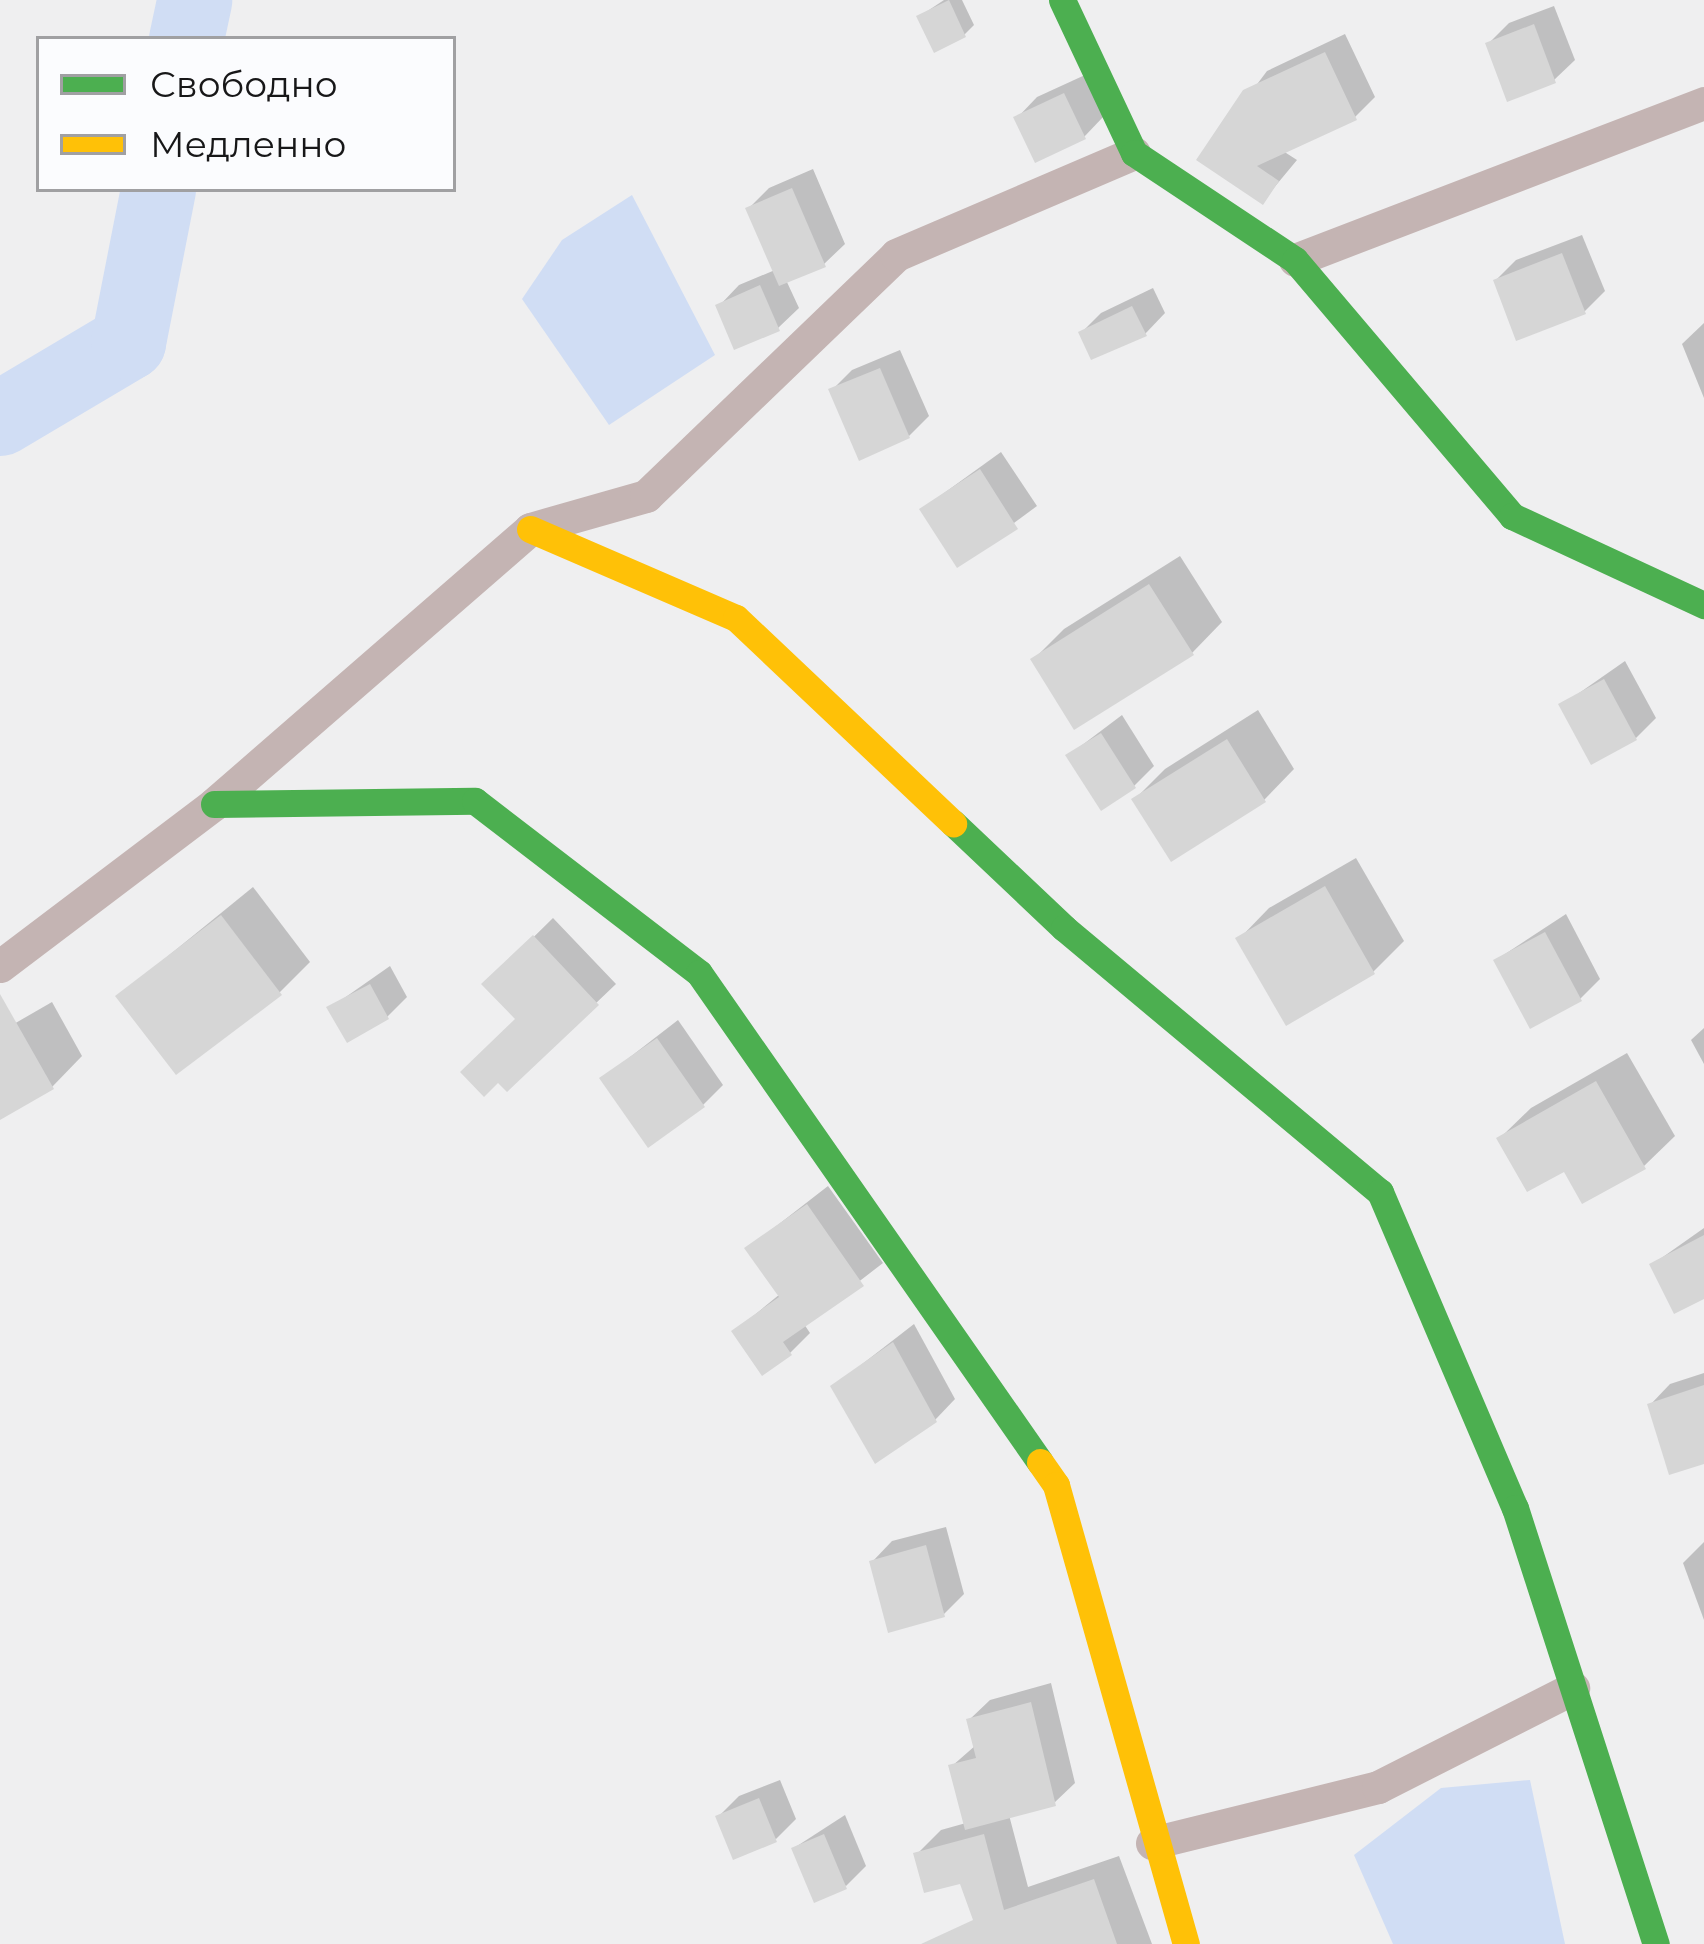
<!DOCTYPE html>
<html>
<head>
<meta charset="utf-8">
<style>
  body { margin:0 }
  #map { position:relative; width:1704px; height:1944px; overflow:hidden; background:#efeff0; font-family:Montserrat,sans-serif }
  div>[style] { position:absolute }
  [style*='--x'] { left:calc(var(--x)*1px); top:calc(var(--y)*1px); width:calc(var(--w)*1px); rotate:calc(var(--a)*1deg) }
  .water>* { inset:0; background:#d0ddf4 }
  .shadow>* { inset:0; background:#0003 }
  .river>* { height:75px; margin:-37.5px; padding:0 37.5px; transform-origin:37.5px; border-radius:37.5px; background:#d0ddf4 }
  .building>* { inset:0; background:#d6d6d6 }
  .street>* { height:33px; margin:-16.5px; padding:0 16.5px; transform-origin:16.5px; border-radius:16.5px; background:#c4b4b3 }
  .fast>* { height:27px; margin:-13.5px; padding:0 13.5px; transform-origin:13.5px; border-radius:13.5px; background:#4caf50 }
  .slow>* { height:27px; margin:-13.5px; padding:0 13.5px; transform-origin:13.5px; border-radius:13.5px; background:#ffc107 }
  span { translate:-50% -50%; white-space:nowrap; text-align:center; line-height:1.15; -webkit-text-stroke:9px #fbfcfe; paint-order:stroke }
  .legend { position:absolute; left:36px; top:36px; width:420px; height:156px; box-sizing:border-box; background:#fbfcfe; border:3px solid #a0a0a2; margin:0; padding:15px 21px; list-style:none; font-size:36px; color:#171718 }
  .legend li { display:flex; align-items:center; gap:24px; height:60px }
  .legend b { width:60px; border:3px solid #a0a0a2 }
</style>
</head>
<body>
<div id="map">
  <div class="water">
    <i style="clip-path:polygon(632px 195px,715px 355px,609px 425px,522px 299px,562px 240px)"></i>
    <i style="clip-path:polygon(1530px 1780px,1565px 1944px,1393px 1944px,1354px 1855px,1441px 1788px)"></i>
  </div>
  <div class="shadow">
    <i style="clip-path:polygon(944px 0,962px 0,974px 25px,964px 35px,920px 16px)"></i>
    <i style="clip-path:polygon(1554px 6px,1575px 60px,1554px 80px,1488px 44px,1509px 23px)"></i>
    <i style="clip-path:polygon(1345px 34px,1375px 97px,1355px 117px,1283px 151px,1297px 160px,1263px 201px,1201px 159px,1267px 71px)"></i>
    <i style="clip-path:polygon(1085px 75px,1104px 116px,1084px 137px,1017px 118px,1037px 97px)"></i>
    <i style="clip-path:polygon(813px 169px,845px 244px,824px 264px,786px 280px,799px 308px,778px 328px,719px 306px,739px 285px,775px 270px,749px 208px,769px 188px)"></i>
    <i style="clip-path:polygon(1582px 235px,1605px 291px,1584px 312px,1496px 280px,1516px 260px)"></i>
    <i style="clip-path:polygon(1153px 288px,1165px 313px,1145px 334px,1081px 333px,1101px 313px)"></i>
    <i style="clip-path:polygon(1704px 323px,1704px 398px,1682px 344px)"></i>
    <i style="clip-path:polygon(900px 350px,929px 416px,909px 436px,832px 390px,852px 370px)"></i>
    <i style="clip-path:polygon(1001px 452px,1037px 506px,958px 564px,922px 509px)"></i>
    <i style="clip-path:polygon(1180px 556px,1222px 622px,1192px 653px,1033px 660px,1064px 629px)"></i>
    <i style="clip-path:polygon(1625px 661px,1656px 718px,1636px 738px,1562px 705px)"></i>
    <i style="clip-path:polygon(1258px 710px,1294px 769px,1264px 800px,1134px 800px,1165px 769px)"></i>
    <i style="clip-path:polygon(1122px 715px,1154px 766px,1134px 786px,1069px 755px)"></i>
    <i style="clip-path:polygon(1356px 858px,1404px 941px,1373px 972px,1239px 939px,1269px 908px)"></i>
    <i style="clip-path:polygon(253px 887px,310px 962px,280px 992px,119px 996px)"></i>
    <i style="clip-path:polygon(1566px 914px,1600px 979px,1580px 999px,1496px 960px)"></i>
    <i style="clip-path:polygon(553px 918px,616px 984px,507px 1088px,498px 1079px,519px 1019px,486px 984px)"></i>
    <i style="clip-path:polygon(390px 966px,407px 997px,387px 1017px,330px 1008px)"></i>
    <i style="clip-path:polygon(52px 1002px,82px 1056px,52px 1087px,0 1116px,0 1032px)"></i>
    <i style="clip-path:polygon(678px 1020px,723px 1085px,703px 1105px,603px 1078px)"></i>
    <i style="clip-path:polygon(1704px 1028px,1704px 1064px,1691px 1040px)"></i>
    <i style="clip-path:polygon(1627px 1053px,1675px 1136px,1644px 1166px,1565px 1167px,1500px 1138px,1531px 1108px)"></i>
    <i style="clip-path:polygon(828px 1186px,883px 1263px,804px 1324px,810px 1333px,790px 1353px,735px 1331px,780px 1294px,748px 1248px)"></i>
    <i style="clip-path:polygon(1704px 1228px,1704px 1295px,1653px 1264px)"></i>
    <i style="clip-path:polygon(914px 1324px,955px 1399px,935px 1420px,834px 1386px)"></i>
    <i style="clip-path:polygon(1704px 1373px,1704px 1461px,1650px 1405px,1670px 1384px)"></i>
    <i style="clip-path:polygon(946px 1527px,964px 1594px,943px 1615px,872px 1562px,892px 1541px)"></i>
    <i style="clip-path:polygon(1704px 1542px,1704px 1620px,1683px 1563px)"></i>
    <i style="clip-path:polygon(1051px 1683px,1075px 1783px,1054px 1803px,1009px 1815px,1028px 1887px,1119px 1856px,1152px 1944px,984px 1944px,962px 1880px,917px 1854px,941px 1830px,966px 1823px,952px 1766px,976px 1745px,969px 1720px,990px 1700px)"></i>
    <i style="clip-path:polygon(780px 1780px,796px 1819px,776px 1839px,719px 1816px,739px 1796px)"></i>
    <i style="clip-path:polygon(845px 1815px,866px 1866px,846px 1886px,794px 1848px)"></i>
  </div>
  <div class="river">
    <i style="--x:186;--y:39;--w:40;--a:-78"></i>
    <i style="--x:0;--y:418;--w:149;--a:-30.7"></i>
    <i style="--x:128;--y:342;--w:156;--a:-78.9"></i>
  </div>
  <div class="building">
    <i style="clip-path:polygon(949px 0,966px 37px,934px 53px,916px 16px)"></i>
    <i style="clip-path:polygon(1534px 24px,1556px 83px,1507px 102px,1485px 43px)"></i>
    <i style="clip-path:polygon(1325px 52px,1357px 120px,1257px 166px,1279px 181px,1263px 205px,1196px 160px,1243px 90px)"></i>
    <i style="clip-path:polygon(1064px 93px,1086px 139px,1035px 163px,1013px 117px)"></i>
    <i style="clip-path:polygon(792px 188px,826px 267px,779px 286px,745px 208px)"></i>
    <i style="clip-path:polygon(1562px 253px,1586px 314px,1516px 341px,1493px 280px)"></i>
    <i style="clip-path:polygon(760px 285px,780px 331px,734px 350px,715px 305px)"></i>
    <i style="clip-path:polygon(1132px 306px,1147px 336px,1091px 360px,1078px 332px)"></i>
    <i style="clip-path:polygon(880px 368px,910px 438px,859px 461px,828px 389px)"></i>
    <i style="clip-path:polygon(980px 469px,1018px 529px,957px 568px,919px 509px)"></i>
    <i style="clip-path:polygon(1149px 584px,1194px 655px,1074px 730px,1030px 659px)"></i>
    <i style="clip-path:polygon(1604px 679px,1637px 740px,1591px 765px,1558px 704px)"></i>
    <i style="clip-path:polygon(1101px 733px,1136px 788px,1101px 811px,1065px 755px)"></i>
    <i style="clip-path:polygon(1227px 739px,1266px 802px,1171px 862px,1131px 799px)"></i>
    <i style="clip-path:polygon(1325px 886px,1375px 974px,1286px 1026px,1235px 938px)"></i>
    <i style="clip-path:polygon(221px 915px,282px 995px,176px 1075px,115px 996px)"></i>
    <i style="clip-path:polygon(1545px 932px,1582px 1001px,1530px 1029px,1493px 960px)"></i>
    <i style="clip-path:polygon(533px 935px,599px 1005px,507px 1092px,498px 1083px,484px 1097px,460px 1072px,515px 1019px,481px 984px)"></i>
    <i style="clip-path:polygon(370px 984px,389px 1019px,347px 1043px,326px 1007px)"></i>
    <i style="clip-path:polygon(0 994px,54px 1089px,0 1120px)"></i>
    <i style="clip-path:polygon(657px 1038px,705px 1107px,648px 1148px,599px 1078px)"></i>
    <i style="clip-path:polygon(1596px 1081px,1646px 1169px,1582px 1204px,1564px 1172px,1527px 1192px,1496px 1138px)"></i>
    <i style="clip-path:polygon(807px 1204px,864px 1286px,783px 1342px,792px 1355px,762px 1376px,731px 1331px,779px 1297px,744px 1248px)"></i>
    <i style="clip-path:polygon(1704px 1235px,1704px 1299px,1674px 1314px,1649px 1264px)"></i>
    <i style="clip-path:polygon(893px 1342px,937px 1422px,875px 1464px,830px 1386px)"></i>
    <i style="clip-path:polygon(1704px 1385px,1704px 1464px,1669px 1475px,1647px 1404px)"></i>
    <i style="clip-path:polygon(926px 1545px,945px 1617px,888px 1633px,869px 1561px)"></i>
    <i style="clip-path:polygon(1031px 1702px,1056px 1806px,965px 1830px,948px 1765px,976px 1758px,966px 1719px)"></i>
    <i style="clip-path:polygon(759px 1798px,777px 1842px,733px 1860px,715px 1816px)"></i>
    <i style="clip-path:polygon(824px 1834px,847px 1889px,814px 1903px,791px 1848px)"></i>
    <i style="clip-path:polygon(984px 1834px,1004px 1910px,1094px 1879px,1117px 1944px,921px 1944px,973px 1920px,960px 1884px,924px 1893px,913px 1853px)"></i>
  </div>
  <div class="street">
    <i style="--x:1295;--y:260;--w:438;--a:-21"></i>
    <i style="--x:0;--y:966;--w:268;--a:-37.1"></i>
    <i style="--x:214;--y:804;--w:419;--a:-41"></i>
    <i style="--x:530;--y:529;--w:121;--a:-15.9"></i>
    <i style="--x:646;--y:496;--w:347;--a:-43.9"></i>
    <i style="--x:896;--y:255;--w:259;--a:-23.2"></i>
    <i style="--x:1152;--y:1843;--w:233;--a:-13.9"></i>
    <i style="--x:1378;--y:1787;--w:219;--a:-26.9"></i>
  </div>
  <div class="fast">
    <i style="--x:1062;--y:0;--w:169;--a:64.8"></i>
    <i style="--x:1134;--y:153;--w:193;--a:33.6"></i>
    <i style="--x:1295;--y:260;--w:336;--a:49.7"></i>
    <i style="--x:1512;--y:516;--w:212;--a:24.9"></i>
    <i style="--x:214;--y:804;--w:261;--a:-0.7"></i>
    <i style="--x:475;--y:801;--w:282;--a:37.5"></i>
    <i style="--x:699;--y:973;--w:596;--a:55.11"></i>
    <i style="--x:953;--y:823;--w:153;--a:43.4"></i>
    <i style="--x:1064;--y:928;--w:412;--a:39.9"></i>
    <i style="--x:1380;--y:1192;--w:344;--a:66.9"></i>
    <i style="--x:1515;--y:1508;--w:458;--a:72.1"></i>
  </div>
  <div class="slow">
    <i style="--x:530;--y:529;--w:224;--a:23.4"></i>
    <i style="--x:736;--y:618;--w:299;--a:43.4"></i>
    <i style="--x:1040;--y:1462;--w:28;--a:55"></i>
    <i style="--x:1056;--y:1485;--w:477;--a:74.2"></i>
  </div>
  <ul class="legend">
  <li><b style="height:15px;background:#4caf50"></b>Свободно</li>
  <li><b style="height:15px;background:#ffc107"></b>Медленно</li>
  </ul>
</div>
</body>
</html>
